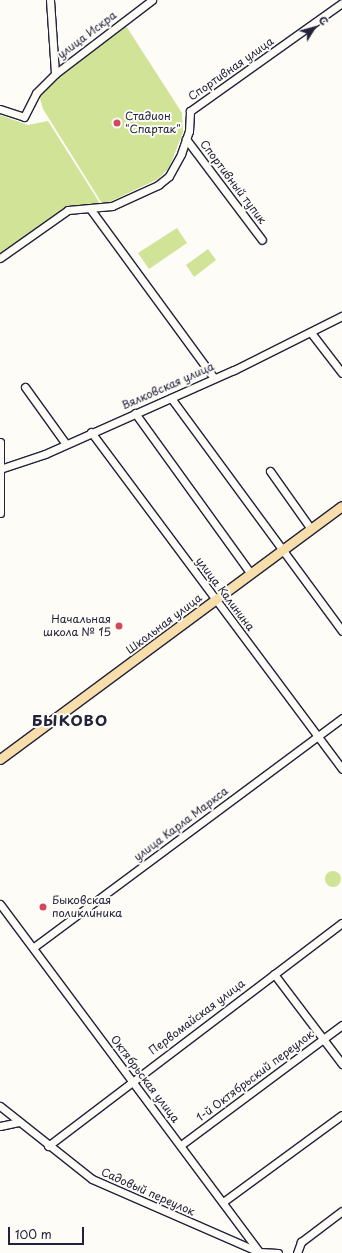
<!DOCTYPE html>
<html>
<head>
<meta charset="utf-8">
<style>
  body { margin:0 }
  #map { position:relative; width:342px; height:1253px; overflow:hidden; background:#fdfcf7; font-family:"Playpen Sans",sans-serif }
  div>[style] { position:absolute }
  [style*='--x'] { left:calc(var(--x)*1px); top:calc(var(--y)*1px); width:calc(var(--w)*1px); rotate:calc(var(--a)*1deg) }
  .green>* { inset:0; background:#d0e397 }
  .round { border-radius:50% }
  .roads { filter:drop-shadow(1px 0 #22223b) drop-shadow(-1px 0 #22223b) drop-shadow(0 1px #22223b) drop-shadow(0 -1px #22223b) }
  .minor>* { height:7px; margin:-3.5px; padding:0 3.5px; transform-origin:3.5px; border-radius:3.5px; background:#fdfcf7 }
  .major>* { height:9px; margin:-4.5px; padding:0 4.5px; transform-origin:4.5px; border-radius:4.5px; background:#f8deab }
  .dots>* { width:11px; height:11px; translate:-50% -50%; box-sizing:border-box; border:2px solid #fdfcf7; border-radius:50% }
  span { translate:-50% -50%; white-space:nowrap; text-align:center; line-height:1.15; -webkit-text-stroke:4px #fdfcf7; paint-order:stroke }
  .street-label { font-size:11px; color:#22223b }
  .poi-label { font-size:11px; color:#22223b }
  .left { translate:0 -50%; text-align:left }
  .right { translate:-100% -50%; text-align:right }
  .district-label { font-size:15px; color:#22223b; font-weight:700; letter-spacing:1px }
  .north { position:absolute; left:294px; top:8px; width:40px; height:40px; -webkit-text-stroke:3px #fdfcf7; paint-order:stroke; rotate:53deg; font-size:11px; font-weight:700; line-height:16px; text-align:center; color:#22223b }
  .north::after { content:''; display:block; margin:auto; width:14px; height:18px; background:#22223b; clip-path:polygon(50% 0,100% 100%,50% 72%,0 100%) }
  .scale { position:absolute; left:8px; top:1227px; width:76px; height:18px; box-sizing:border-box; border:2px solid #22223b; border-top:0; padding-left:5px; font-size:12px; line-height:14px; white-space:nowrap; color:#22223b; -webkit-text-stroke:3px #fdfcf7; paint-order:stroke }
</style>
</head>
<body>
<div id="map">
  <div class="green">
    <i style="clip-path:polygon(126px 26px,182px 113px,183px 132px,169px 168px,158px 179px,103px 205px,43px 109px,39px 95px,58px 76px)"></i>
    <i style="clip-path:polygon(0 115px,28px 125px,48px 121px,101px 205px,66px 207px,0 255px)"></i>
    <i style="clip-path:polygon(177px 228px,187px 243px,149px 269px,138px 253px)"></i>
    <i style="clip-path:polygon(208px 249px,216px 260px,194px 277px,186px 265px)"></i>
    <i class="round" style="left:325px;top:871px;width:16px;height:16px"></i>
  </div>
  <div class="roads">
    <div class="minor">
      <i style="--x:50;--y:0;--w:74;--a:86.1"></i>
      <i style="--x:0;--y:109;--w:25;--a:18"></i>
      <i style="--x:24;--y:117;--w:27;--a:-63"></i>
      <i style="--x:36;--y:93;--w:27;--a:-45"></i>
      <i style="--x:55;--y:74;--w:122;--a:-37.3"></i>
      <i style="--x:186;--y:139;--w:126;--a:53"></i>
      <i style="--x:91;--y:210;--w:208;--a:53.8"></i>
      <i style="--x:0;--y:258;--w:83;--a:-35.2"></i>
      <i style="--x:68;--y:210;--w:44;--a:-5.2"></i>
      <i style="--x:112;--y:206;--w:51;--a:-24.5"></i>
      <i style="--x:158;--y:185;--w:14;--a:-39"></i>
      <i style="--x:169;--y:176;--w:25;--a:-61"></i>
      <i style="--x:181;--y:154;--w:24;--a:-71"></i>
      <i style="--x:189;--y:131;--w:20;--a:-87"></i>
      <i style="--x:190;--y:111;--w:186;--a:-35.4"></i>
      <i style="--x:312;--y:334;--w:49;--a:52.4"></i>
      <i style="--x:25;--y:387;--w:70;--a:54.3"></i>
      <i style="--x:171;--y:398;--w:289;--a:53.7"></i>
      <i style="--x:135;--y:413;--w:198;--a:54.2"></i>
      <i style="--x:91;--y:432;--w:420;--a:53.3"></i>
      <i style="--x:0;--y:442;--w:71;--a:90"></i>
      <i style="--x:0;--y:469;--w:47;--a:-18.4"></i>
      <i style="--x:45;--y:454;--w:207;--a:-24"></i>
      <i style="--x:234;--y:370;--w:121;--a:-26.6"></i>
      <i style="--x:270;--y:471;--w:71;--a:54.7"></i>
      <i style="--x:0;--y:904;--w:434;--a:53.3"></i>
      <i style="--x:34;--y:947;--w:384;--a:-36.6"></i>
      <i style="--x:274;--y:974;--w:113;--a:52.9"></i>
      <i style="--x:0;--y:1106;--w:117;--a:38.4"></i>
      <i style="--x:92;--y:1179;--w:182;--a:23.6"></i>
      <i style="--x:0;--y:1126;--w:19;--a:-12"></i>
      <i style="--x:181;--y:1145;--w:201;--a:-36.7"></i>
      <i style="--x:48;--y:1146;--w:369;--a:-37.2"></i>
      <i style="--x:223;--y:1202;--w:147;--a:-36.2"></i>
      <i style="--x:259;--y:1252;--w:19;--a:3"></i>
      <i style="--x:297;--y:1253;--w:12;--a:-70"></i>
      <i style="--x:301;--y:1242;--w:51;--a:-37.1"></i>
    </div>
    <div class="major">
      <i style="--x:0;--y:759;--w:425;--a:-36.5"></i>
    </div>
  </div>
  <div class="dots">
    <i style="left:117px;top:123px;background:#d1495b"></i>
    <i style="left:119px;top:626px;background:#d1495b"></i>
    <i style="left:43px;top:907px;background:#d1495b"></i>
  </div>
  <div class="street-label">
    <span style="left:87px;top:35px;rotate:-37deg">улица Искра</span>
    <span style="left:231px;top:69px;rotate:-35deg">Спортивная улица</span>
    <span style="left:233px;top:182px;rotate:53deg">Спортивный тупик</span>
    <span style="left:168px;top:386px;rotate:-24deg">Вялковская улица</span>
    <span style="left:225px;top:594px;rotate:53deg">улица Калинина</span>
    <span style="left:164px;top:624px;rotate:-37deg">Школьная улица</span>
    <span style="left:181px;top:824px;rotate:-37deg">улица Карла Маркса</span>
    <span style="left:197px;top:1017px;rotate:-37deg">Первомайская улица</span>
    <span style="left:255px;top:1076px;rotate:-37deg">1-й Октябрьский переулок</span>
    <span style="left:145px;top:1079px;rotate:53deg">Октябрьская улица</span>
    <span style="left:148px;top:1192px;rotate:24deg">Садовый переулок</span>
  </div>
  <div class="poi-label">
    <span class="left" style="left:125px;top:123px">Стадион<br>"Спартак"</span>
    <span class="right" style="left:111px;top:626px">Начальная<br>школа № 15</span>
    <span class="left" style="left:52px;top:907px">Быковская<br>поликлиника</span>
  </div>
  <div class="district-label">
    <span style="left:70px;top:720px">БЫКОВО</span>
  </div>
  <div class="north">С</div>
  <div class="scale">100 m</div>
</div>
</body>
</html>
